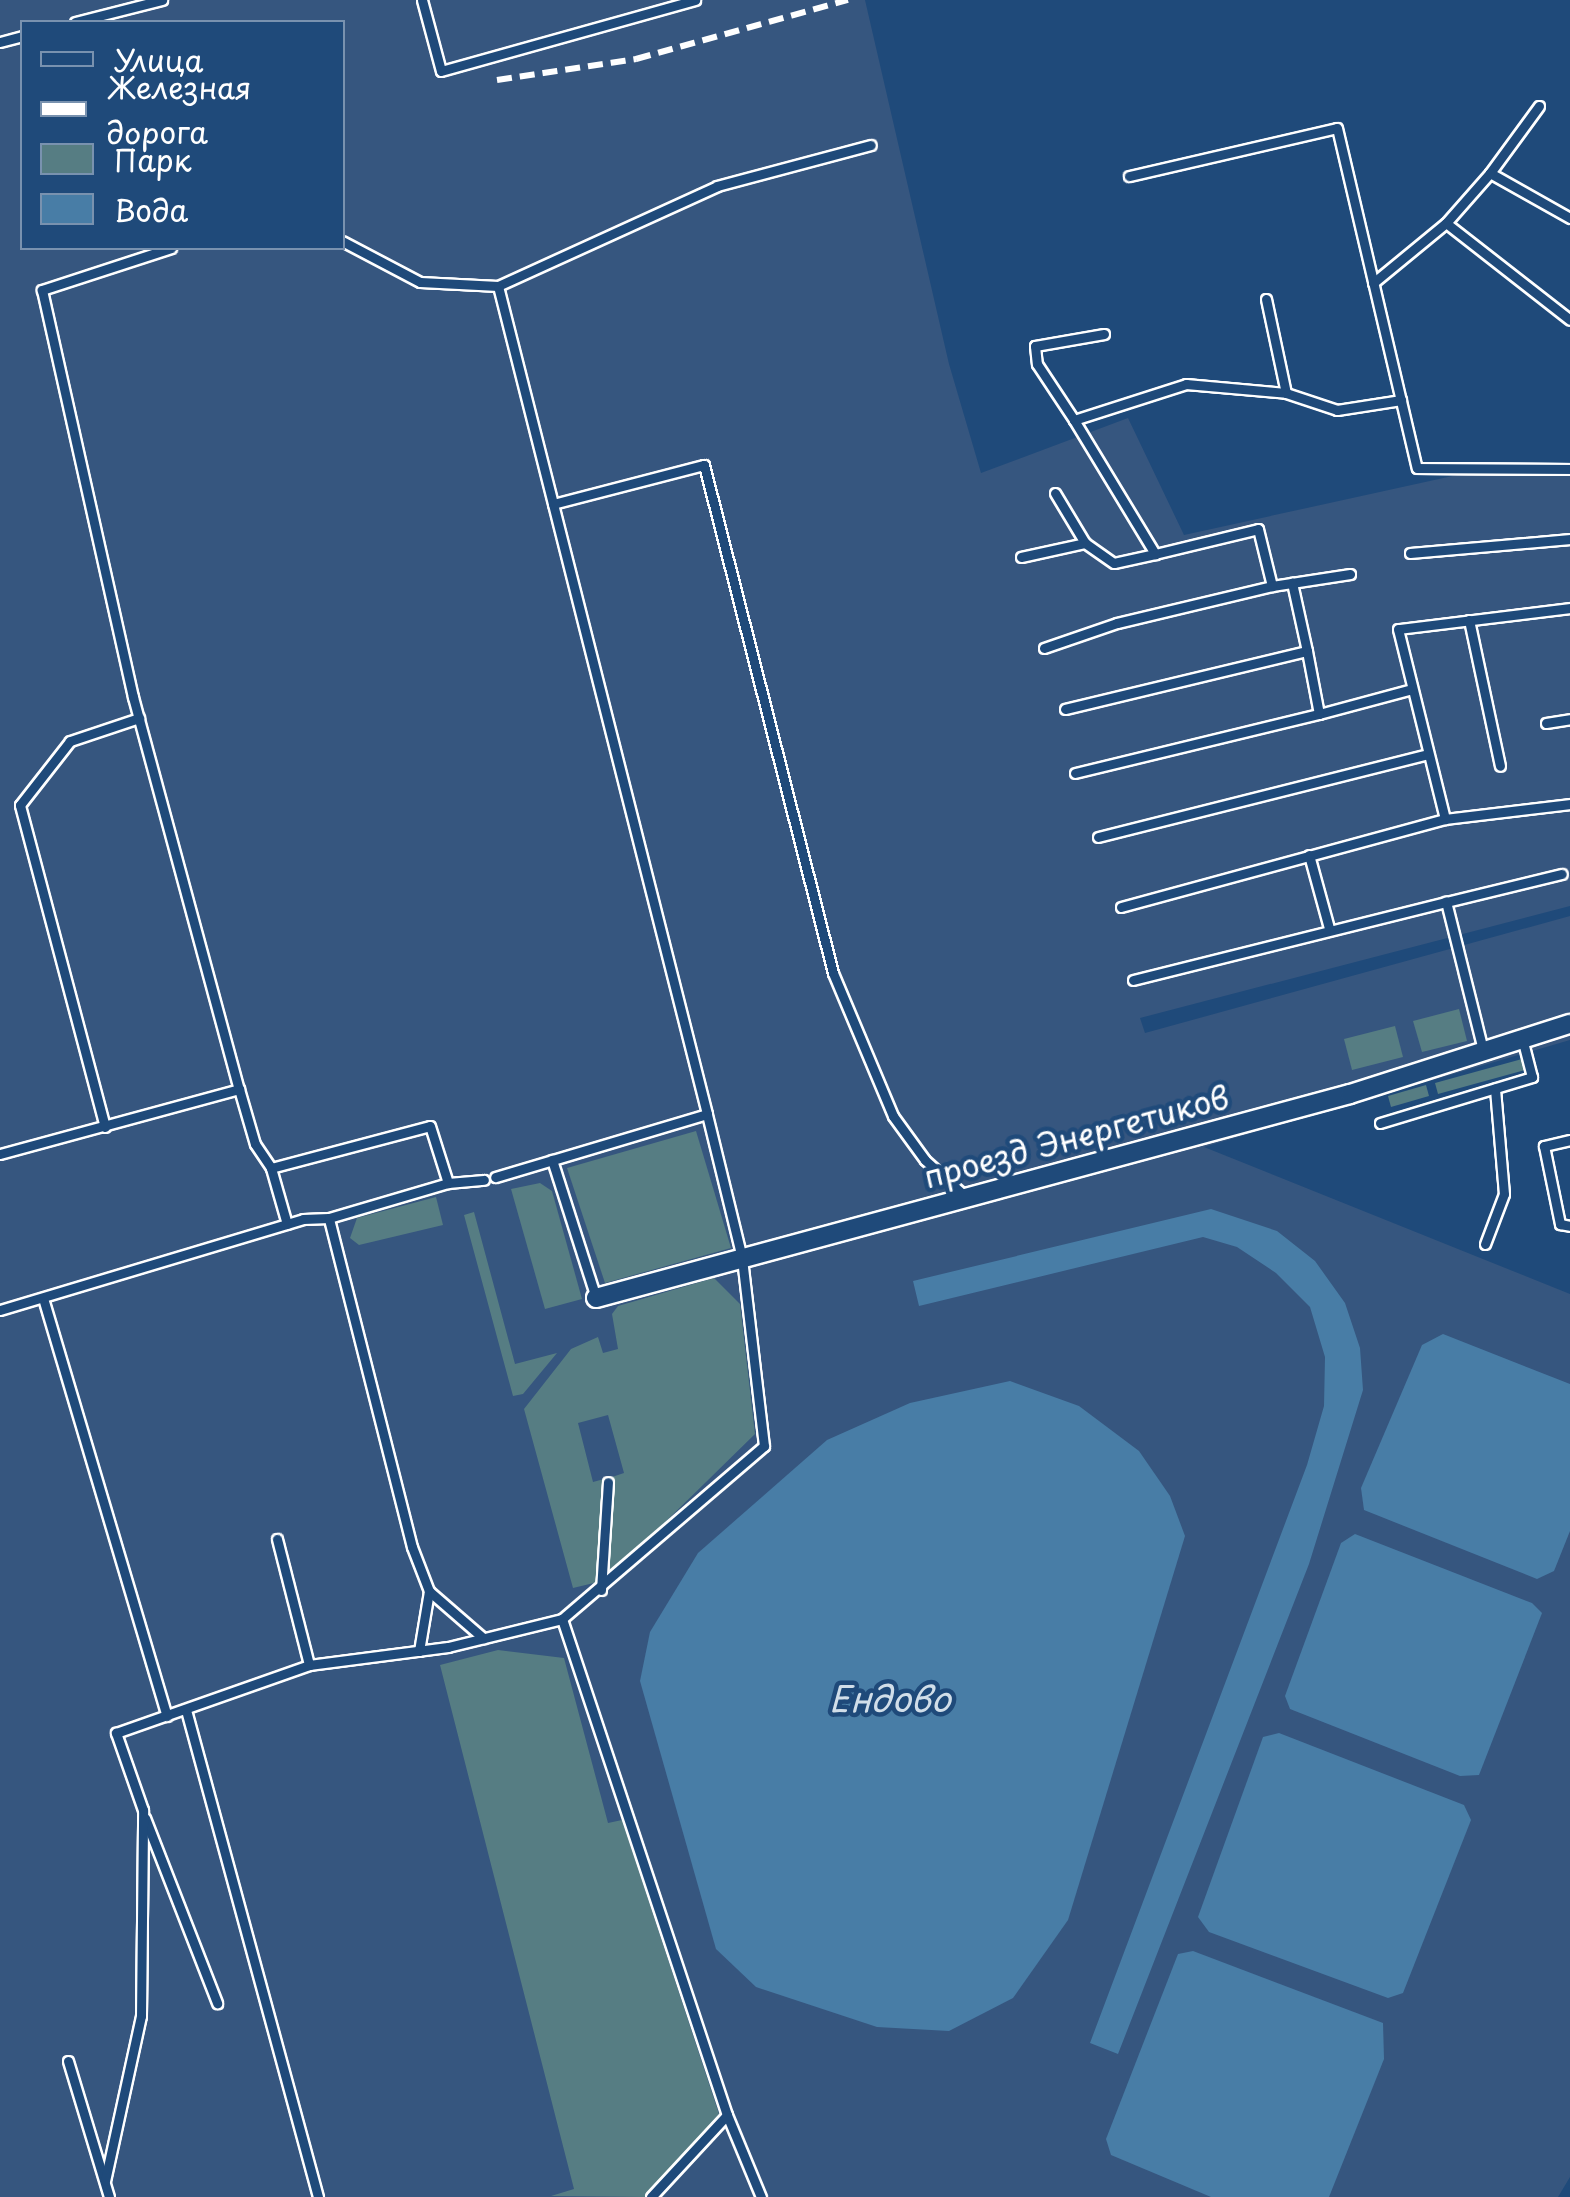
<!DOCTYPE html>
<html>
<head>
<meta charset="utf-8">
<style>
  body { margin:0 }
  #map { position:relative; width:1570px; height:2197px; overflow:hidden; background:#1f4a7a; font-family:"Playpen Sans",sans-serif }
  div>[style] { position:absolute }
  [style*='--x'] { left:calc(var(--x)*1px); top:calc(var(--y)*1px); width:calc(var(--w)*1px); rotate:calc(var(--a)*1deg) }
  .built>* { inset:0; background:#36567f }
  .green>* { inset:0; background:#567d83 }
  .water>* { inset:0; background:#487da6 }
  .roads { filter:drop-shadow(2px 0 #fff) drop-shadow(-2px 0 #fff) drop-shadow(0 2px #fff) drop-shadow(0 -2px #fff) }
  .service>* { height:9px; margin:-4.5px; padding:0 4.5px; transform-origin:4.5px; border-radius:4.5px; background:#1f4a7a }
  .minor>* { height:18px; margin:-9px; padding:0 9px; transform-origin:9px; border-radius:9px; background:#1f4a7a }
  .rail>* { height:6px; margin-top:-3px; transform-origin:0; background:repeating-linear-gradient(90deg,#fff 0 15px,transparent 0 23px) }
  span { translate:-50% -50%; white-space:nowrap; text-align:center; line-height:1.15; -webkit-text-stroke:9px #1f4a7a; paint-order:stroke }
  .street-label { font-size:32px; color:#fff }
  .water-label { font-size:35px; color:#d1dee9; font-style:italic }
  .legend { position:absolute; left:20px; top:20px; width:325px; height:230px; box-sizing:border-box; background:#1f4a7a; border:2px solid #7992af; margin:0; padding:12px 18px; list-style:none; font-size:30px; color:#fff }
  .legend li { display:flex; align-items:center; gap:20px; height:50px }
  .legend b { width:50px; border:2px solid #7992af }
</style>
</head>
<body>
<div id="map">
  <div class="built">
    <i style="clip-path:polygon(evenodd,0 0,865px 0,949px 364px,981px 473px,1128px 418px,1184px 535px,1498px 466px,1570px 475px,1570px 906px,1140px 1018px,1145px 1033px,1570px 916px,1570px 1040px,1204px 1147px,1570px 1294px,1570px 2177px,1558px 2197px,0 2197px,0 0,22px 22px,342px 22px,342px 248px,22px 248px,22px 22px)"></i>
  </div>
  <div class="green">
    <i style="clip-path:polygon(1459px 1009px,1467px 1041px,1422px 1052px,1413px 1021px)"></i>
    <i style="clip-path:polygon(1395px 1026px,1403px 1057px,1352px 1070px,1344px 1039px)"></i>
    <i style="clip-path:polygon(1522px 1059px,1525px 1070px,1438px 1094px,1435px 1083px)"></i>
    <i style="clip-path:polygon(1426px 1085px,1429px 1096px,1391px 1107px,1388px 1096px)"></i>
    <i style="clip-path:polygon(696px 1131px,731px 1248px,605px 1283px,567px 1168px)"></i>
    <i style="clip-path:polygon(540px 1183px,552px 1191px,582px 1299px,545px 1309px,511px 1189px)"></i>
    <i style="clip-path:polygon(436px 1197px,443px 1225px,359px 1245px,350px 1238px,357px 1218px)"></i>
    <i style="clip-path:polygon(474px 1212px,515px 1364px,557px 1353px,523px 1394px,513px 1396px,464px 1215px)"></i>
    <i style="clip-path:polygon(714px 1278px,740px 1304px,755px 1434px,606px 1580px,612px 1477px,624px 1473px,608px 1415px,578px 1423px,593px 1482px,604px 1479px,598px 1582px,573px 1588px,524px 1409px,571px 1349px,598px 1337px,603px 1353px,618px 1349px,612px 1314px,618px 1306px)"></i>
    <i style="clip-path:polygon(498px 1650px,564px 1658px,608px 1823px,622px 1820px,719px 2114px,646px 2197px,551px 2196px,574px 2189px,440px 1665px)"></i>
  </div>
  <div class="water">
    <i style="clip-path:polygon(1211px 1209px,1277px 1231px,1315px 1261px,1345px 1303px,1360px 1348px,1363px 1390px,1309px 1564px,1118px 2054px,1090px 2043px,1307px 1465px,1324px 1406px,1325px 1357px,1310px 1307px,1276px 1273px,1237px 1247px,1203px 1237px,919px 1306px,913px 1281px)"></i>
    <i style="clip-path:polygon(1443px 1334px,1570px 1384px,1570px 1531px,1554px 1571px,1537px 1579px,1364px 1510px,1361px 1488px,1422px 1345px)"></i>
    <i style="clip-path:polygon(1010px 1381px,1079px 1406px,1139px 1451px,1170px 1496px,1185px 1536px,1068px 1920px,1013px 1998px,949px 2031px,877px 2027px,756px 1987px,716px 1949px,640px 1681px,650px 1632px,698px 1553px,827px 1440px,910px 1403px)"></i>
    <i style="clip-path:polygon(1355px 1534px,1532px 1603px,1542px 1613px,1479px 1775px,1460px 1776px,1290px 1709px,1285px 1696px,1341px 1543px)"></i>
    <i style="clip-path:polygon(1279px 1733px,1464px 1805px,1471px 1820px,1403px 1993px,1388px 1998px,1209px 1932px,1198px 1917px,1263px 1737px)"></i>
    <i style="clip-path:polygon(1193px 1951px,1383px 2023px,1384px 2059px,1329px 2197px,1211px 2197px,1111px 2155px,1106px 2139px,1178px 1954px)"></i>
  </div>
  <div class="roads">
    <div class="service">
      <i style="--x:422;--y:0;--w:73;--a:75"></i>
      <i style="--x:441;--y:71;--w:264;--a:-15.6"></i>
      <i style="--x:75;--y:22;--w:90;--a:-14.2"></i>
      <i style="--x:0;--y:42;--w:23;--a:-15"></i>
      <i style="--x:1539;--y:106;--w:83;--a:126.2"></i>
      <i style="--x:1490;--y:173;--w:92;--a:29.4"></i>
      <i style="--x:1490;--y:173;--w:67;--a:131.3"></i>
      <i style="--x:1446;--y:223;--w:157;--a:38"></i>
      <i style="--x:1129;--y:176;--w:213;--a:-13"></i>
      <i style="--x:1337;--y:128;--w:349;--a:76.8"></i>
      <i style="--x:1417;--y:468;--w:153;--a:0.4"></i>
      <i style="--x:342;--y:241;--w:88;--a:27.7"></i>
      <i style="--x:420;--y:282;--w:78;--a:2.9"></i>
      <i style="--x:498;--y:286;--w:241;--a:-24.5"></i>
      <i style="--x:717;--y:186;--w:159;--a:-14.9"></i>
      <i style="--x:171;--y:248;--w:136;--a:162"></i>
      <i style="--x:42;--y:290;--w:417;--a:77.4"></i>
      <i style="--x:133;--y:697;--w:406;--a:74.9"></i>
      <i style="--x:1373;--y:283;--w:94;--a:-39.4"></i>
      <i style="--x:498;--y:286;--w:854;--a:75.83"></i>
      <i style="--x:1266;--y:299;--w:96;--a:78"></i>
      <i style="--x:1286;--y:393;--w:54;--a:18.4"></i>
      <i style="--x:1337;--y:410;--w:65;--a:-8.9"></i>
      <i style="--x:1104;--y:334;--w:70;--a:170.1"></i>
      <i style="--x:1035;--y:346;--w:18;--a:84"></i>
      <i style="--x:1037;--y:364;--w:67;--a:56.5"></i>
      <i style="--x:1074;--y:420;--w:118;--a:-17.8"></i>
      <i style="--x:1186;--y:384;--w:100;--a:5.1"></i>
      <i style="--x:1074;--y:420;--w:157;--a:58.8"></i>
      <i style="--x:1155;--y:554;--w:106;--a:-13.6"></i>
      <i style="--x:1258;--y:529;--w:59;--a:76.2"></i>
      <i style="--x:1272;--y:586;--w:79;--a:-8.7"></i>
      <i style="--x:1055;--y:493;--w:58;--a:59"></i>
      <i style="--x:1085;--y:543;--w:35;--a:35"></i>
      <i style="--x:1114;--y:563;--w:42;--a:-12.4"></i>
      <i style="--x:553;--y:504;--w:156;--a:-14.5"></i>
      <i style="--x:704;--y:465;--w:524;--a:75.75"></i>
      <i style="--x:833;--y:973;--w:155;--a:67.2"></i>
      <i style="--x:893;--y:1116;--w:54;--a:54"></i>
      <i style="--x:925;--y:1160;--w:55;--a:42.1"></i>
      <i style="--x:1410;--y:553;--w:161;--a:-5"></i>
      <i style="--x:1021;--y:557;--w:66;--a:-12.3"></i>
      <i style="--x:1570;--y:608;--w:173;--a:173"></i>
      <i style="--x:1398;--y:629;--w:196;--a:76.1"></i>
      <i style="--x:1445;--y:819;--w:126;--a:-6.8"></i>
      <i style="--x:1469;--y:620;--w:149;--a:78"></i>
      <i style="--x:1044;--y:648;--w:77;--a:-18.9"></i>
      <i style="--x:1117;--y:623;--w:159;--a:-13.4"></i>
      <i style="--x:1065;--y:709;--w:249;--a:-13.5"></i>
      <i style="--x:1307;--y:651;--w:70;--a:-102.4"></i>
      <i style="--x:1319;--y:714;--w:96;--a:-15"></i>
      <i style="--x:1546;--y:723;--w:24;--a:-9"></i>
      <i style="--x:1075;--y:773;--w:251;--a:-13.6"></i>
      <i style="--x:1319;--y:714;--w:64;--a:-100.8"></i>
      <i style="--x:1098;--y:837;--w:340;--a:-14.1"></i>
      <i style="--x:1309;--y:855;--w:76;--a:74.7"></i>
      <i style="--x:1121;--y:907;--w:336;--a:-15.2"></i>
      <i style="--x:1133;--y:980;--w:323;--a:-14"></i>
      <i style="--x:1483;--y:1050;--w:153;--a:-104"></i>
      <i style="--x:1446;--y:902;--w:119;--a:-13.6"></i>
      <i style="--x:1380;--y:1123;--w:159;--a:-16.8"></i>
      <i style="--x:1532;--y:1077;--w:40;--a:-104.4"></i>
      <i style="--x:105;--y:1127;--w:333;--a:-104.8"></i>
      <i style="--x:20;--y:805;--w:81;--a:-52"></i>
      <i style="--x:70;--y:741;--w:73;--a:-18.4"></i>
      <i style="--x:1570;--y:1140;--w:27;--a:167"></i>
      <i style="--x:1544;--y:1146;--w:80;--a:78.4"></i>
      <i style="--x:1560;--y:1224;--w:10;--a:11"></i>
      <i style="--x:0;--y:1154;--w:248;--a:-15.2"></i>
      <i style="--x:239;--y:1089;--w:57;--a:73.8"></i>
      <i style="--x:255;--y:1144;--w:29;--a:56"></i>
      <i style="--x:271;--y:1168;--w:164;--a:-14.8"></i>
      <i style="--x:430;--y:1126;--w:60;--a:72.5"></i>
      <i style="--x:448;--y:1183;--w:36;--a:-5"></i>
      <i style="--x:552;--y:1160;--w:145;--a:72.3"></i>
      <i style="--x:271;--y:1168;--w:58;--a:74.1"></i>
      <i style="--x:1485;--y:1244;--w:53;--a:-69.2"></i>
      <i style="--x:1504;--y:1194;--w:106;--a:-94.9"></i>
      <i style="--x:43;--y:1298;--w:436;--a:73.5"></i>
      <i style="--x:0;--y:1310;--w:316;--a:-16.7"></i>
      <i style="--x:303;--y:1219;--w:26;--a:-2"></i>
      <i style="--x:277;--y:1539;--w:130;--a:75.7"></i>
      <i style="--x:601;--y:1590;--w:108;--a:-86.3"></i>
      <i style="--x:429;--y:1591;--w:47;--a:-111.1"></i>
      <i style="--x:412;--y:1547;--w:339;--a:-104.2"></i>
      <i style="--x:329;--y:1218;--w:124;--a:-16.4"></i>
      <i style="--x:562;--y:1619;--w:523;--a:71.6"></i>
      <i style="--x:727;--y:2115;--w:112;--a:132.8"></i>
      <i style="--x:419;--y:1651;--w:61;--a:-80.5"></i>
      <i style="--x:429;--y:1591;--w:72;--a:41"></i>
      <i style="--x:186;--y:1710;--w:505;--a:74.83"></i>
      <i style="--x:145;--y:1818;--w:199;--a:68.7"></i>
      <i style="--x:68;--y:2061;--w:142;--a:73.2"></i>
      <i style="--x:727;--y:2115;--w:89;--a:67.5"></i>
      <i style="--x:105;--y:2181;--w:169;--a:-77.7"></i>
      <i style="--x:141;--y:2016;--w:206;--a:-89.4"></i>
      <i style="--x:143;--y:1810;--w:82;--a:-109.3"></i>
      <i style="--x:116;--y:1733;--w:205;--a:-19.4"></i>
      <i style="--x:309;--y:1665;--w:140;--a:-7.4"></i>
      <i style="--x:448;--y:1647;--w:117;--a:-13.8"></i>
      <i style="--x:562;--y:1619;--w:266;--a:-40.6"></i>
      <i style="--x:764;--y:1446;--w:189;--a:-96.7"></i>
      <i style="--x:742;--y:1258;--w:148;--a:-103.7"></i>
      <i style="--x:707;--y:1114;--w:221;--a:163.4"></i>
    </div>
    <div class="minor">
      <i style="--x:596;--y:1298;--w:781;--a:-15.14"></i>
      <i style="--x:1350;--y:1094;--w:231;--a:-17.7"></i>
    </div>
  </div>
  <div class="rail">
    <i style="--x:497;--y:80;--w:141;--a:-8.6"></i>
    <i style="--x:636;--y:59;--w:220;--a:-15.6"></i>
  </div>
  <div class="street-label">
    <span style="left:1076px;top:1136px;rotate:-15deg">проезд Энергетиков</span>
  </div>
  <div class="water-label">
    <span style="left:890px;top:1698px">Ендово</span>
  </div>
  <ul class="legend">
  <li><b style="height:12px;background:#1f4a7a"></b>Улица</li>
  <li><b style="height:12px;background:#fff"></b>Железная дорога</li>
  <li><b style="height:28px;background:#567d83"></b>Парк</li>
  <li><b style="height:28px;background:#487da6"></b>Вода</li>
  </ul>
</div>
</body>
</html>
